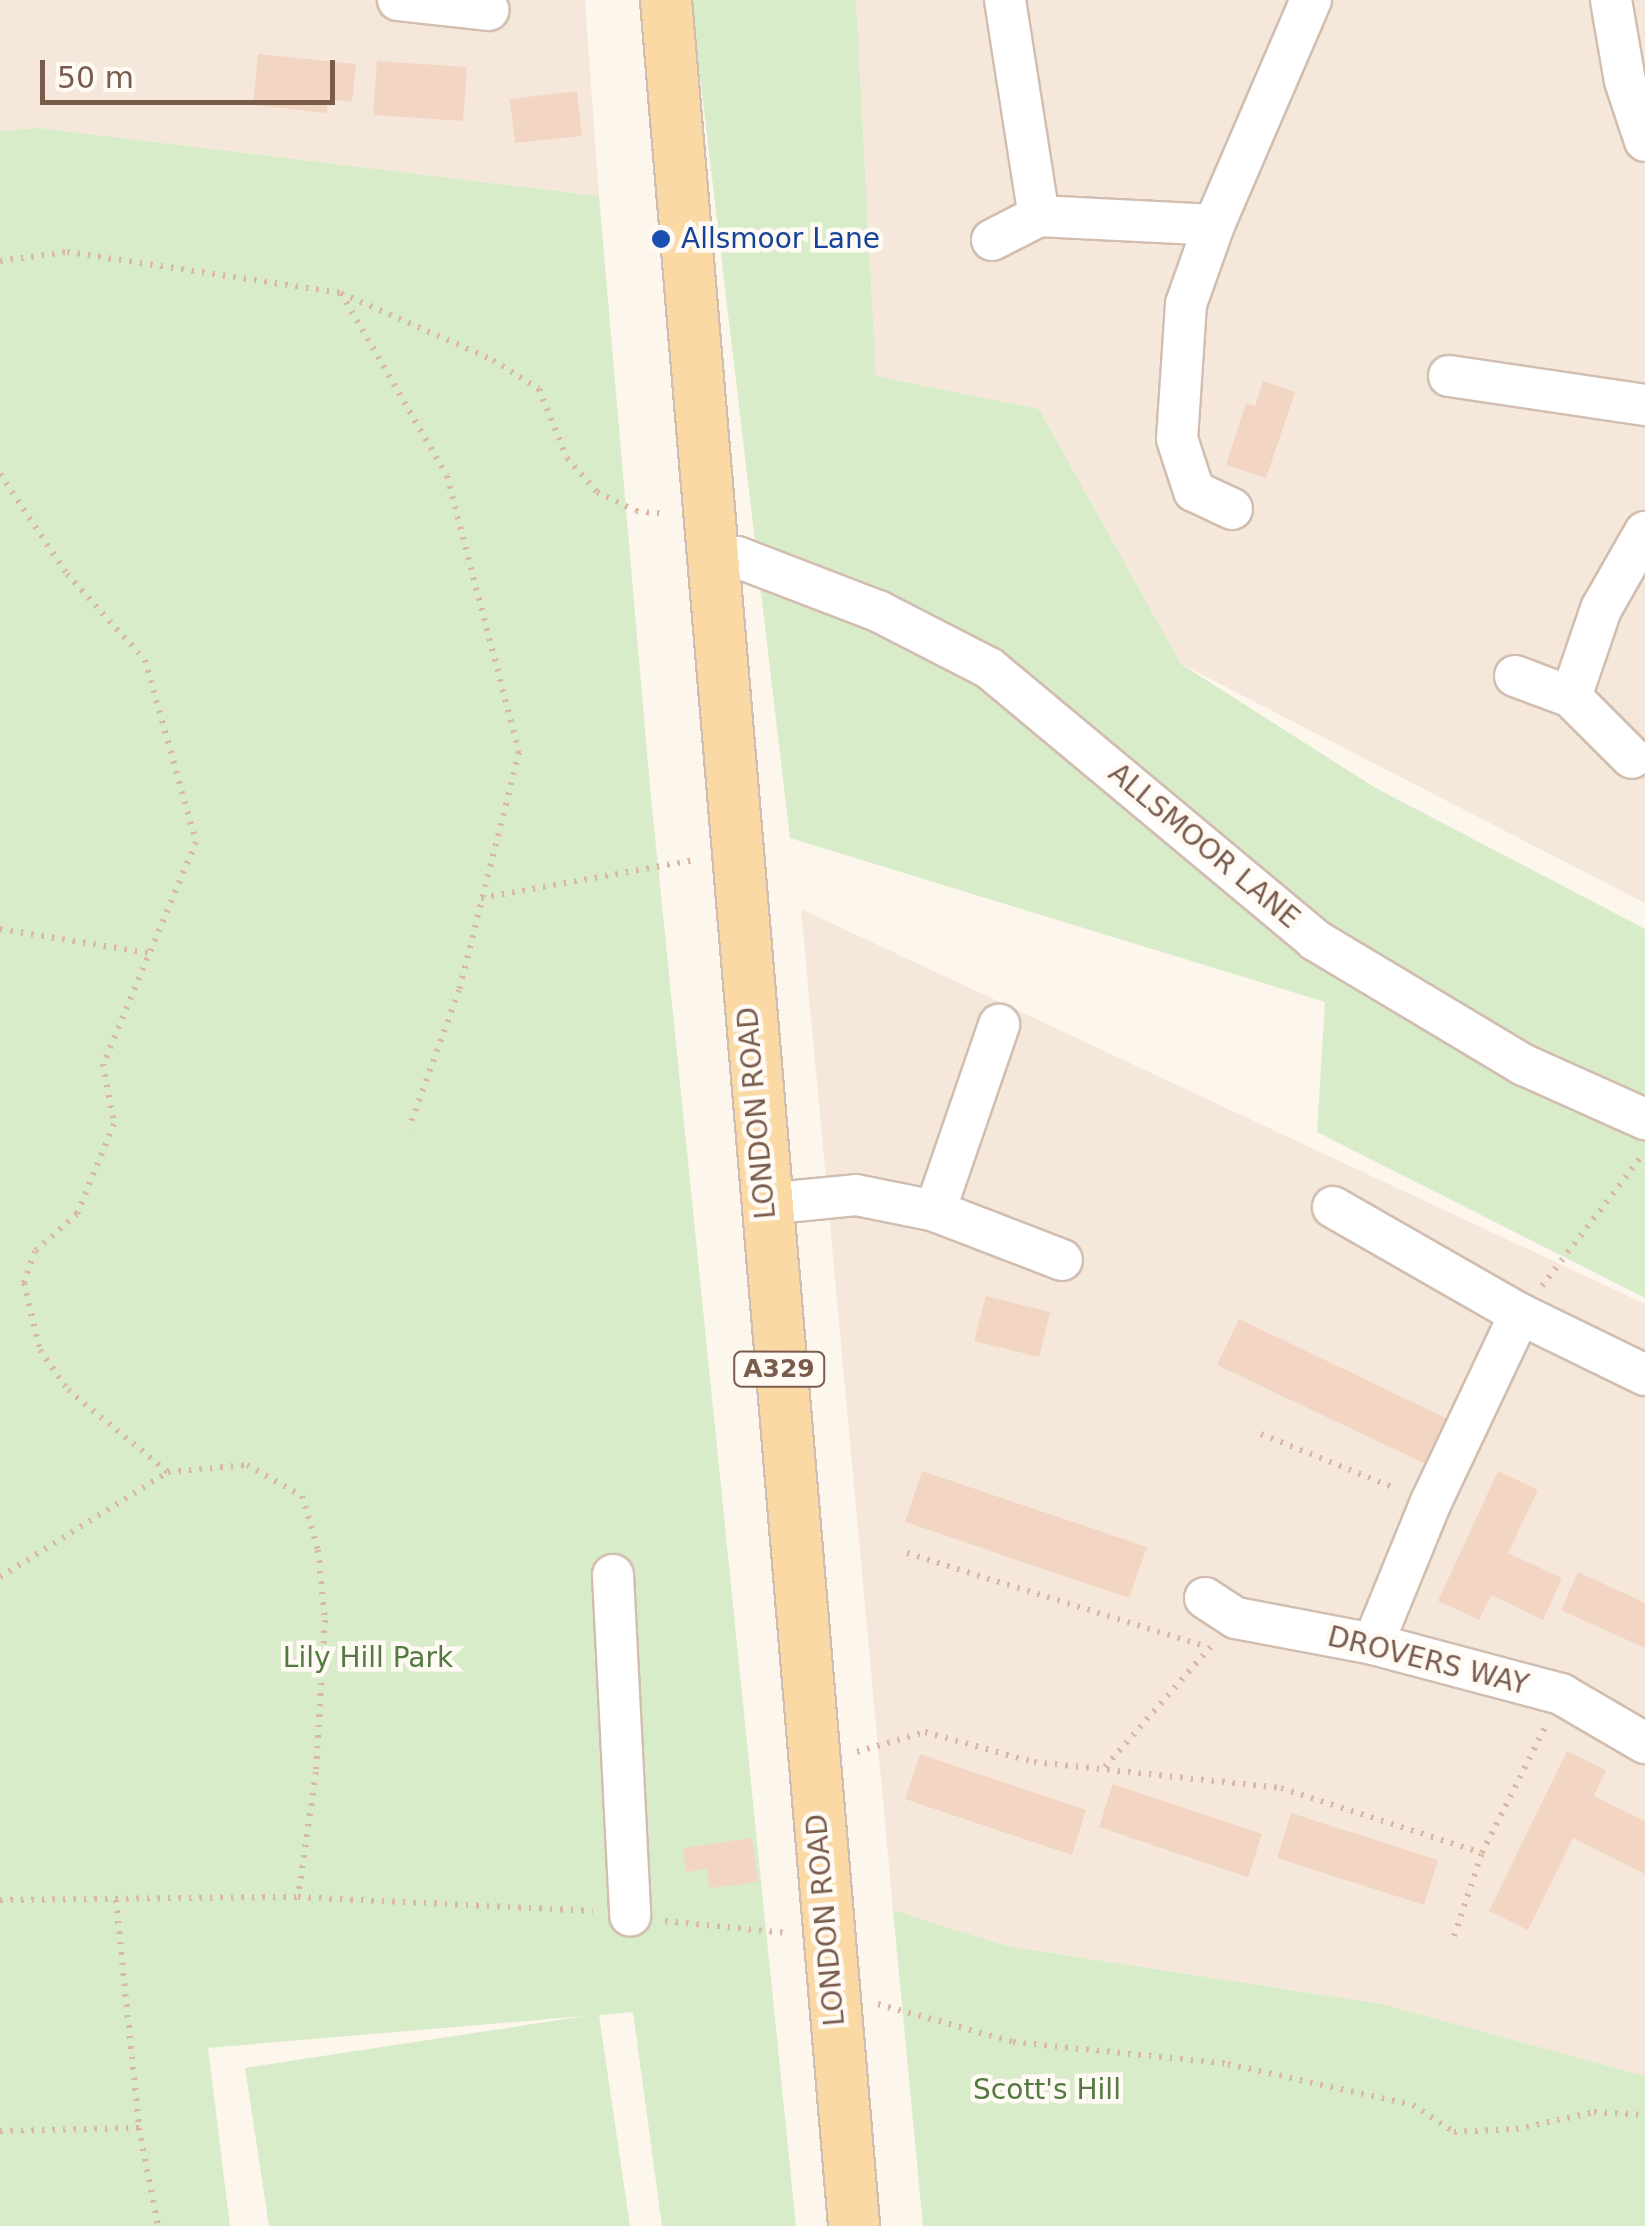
<!DOCTYPE html>
<html>
<head>
<meta charset="utf-8">
<style>
  body { margin:0 }
  #map { position:relative; width:1645px; height:2226px; overflow:hidden; background:#fdf6ec; font-family:"DejaVu Sans",sans-serif }
  div>[style] { position:absolute }
  [style*='--x'] { left:calc(var(--x)*1px); top:calc(var(--y)*1px); width:calc(var(--w)*1px); rotate:calc(var(--a)*1deg) }
  .residential>* { inset:0; background:#f5e8da }
  .green>* { inset:0; background:#d8ecc9 }
  .building>* { inset:0; background:#f3d5c3 }
  .path>* { height:6px; margin-top:-3px; transform-origin:0; background:repeating-linear-gradient(90deg,#d9b8a5 0 2.5px,transparent 0 10.5px) }
  .roads { filter:drop-shadow(2px 0 #d1beb0) drop-shadow(-2px 0 #d1beb0) drop-shadow(0 2px #d1beb0) drop-shadow(0 -2px #d1beb0) }
  .minor>* { height:40px; margin:-20px; padding:0 20px; transform-origin:20px; border-radius:20px; background:#fff }
  .major>* { height:50px; margin:-25px; padding:0 25px; transform-origin:25px; border-radius:25px; background:#fbd9a5 }
  .dots>* { width:28px; height:28px; translate:-50% -50%; box-sizing:border-box; border:5px solid #fffaf3; border-radius:50% }
  span { translate:-50% -50%; white-space:nowrap; text-align:center; line-height:1.15; -webkit-text-stroke:9px #fffaf3; paint-order:stroke }
  .shield-label span { padding:2px 8px; background:#fffaf3; border:2px solid; border-radius:8px; -webkit-text-stroke-width:0 }
  .shield-label { font-size:25px; color:#7a5c4d; font-weight:700 }
  .transit-label { font-size:28px; color:#164399 }
  .left { translate:0 -50%; text-align:left }
  .street-label { font-size:28px; color:#7a5c4d }
  .park-label { font-size:28px; color:#537a41 }
  .scale { position:absolute; left:40px; top:60px; width:295px; height:45px; box-sizing:border-box; border:5px solid #7a5c4d; border-top:0; padding-left:12px; font-size:30px; line-height:35px; white-space:nowrap; color:#7a5c4d; -webkit-text-stroke:8px #fffaf3; paint-order:stroke }
</style>
</head>
<body>
<div id="map">
  <div class="residential">
    <i style="clip-path:polygon(0 0,585px 0,599px 196px,40px 128px,0 131px)"></i>
    <i style="clip-path:polygon(856px 0,1645px 0,1645px 903px,1181px 664px,1039px 409px,876px 376px)"></i>
    <i style="clip-path:polygon(801px 909px,1645px 1304px,1645px 2076px,1382px 2004px,1007px 1946px,893px 1910px)"></i>
  </div>
  <div class="green">
    <i style="clip-path:polygon(691px 0,856px 0,876px 376px,1039px 409px,1181px 664px,1374px 787px,1645px 929px,1645px 1298px,1317px 1132px,1325px 1002px,790px 838px)"></i>
    <i style="clip-path:polygon(40px 128px,599px 196px,650px 787px,796px 2226px,662px 2226px,633px 2012px,599px 2015px,630px 2226px,269px 2226px,245px 2068px,585px 2016px,208px 2048px,230px 2226px,0 2226px,0 131px)"></i>
    <i style="clip-path:polygon(893px 1910px,1007px 1946px,1382px 2004px,1645px 2076px,1645px 2226px,923px 2226px)"></i>
  </div>
  <div class="building">
    <i style="clip-path:polygon(258px 54px,356px 64px,352px 102px,328px 99px,327px 113px,253px 105px)"></i>
    <i style="clip-path:polygon(377px 61px,467px 67px,463px 121px,373px 115px)"></i>
    <i style="clip-path:polygon(577px 91px,582px 136px,515px 143px,510px 99px)"></i>
    <i style="clip-path:polygon(1263px 381px,1295px 392px,1266px 478px,1226px 465px,1246px 403px,1255px 406px)"></i>
    <i style="clip-path:polygon(986px 1296px,1050px 1312px,1039px 1357px,974px 1341px)"></i>
    <i style="clip-path:polygon(1239px 1319px,1454px 1422px,1432px 1467px,1217px 1365px)"></i>
    <i style="clip-path:polygon(922px 1471px,1147px 1547px,1129px 1598px,905px 1522px)"></i>
    <i style="clip-path:polygon(1498px 1471px,1538px 1490px,1508px 1553px,1562px 1578px,1543px 1620px,1491px 1595px,1479px 1620px,1438px 1601px)"></i>
    <i style="clip-path:polygon(1578px 1572px,1645px 1603px,1645px 1648px,1561px 1610px)"></i>
    <i style="clip-path:polygon(1567px 1751px,1606px 1770px,1594px 1796px,1645px 1821px,1645px 1874px,1573px 1838px,1528px 1930px,1489px 1911px)"></i>
    <i style="clip-path:polygon(920px 1754px,1086px 1810px,1072px 1855px,905px 1799px)"></i>
    <i style="clip-path:polygon(1113px 1784px,1262px 1834px,1248px 1877px,1099px 1827px)"></i>
    <i style="clip-path:polygon(1291px 1813px,1438px 1860px,1424px 1905px,1277px 1858px)"></i>
    <i style="clip-path:polygon(752px 1838px,758px 1882px,709px 1888px,707px 1869px,686px 1872px,683px 1848px)"></i>
  </div>
  <div class="path">
    <i style="--x:0;--y:261;--w:68;--a:-7.7"></i>
    <i style="--x:67;--y:252;--w:277;--a:8.5"></i>
    <i style="--x:341;--y:293;--w:166;--a:23.8"></i>
    <i style="--x:493;--y:360;--w:54;--a:32.2"></i>
    <i style="--x:539;--y:389;--w:74;--a:67.9"></i>
    <i style="--x:567;--y:458;--w:45;--a:48.6"></i>
    <i style="--x:597;--y:492;--w:43;--a:26"></i>
    <i style="--x:636;--y:511;--w:30;--a:6"></i>
    <i style="--x:341;--y:293;--w:211;--a:59.9"></i>
    <i style="--x:447;--y:476;--w:285;--a:75.4"></i>
    <i style="--x:519;--y:752;--w:245;--a:104.1"></i>
    <i style="--x:459;--y:990;--w:147;--a:109.9"></i>
    <i style="--x:0;--y:474;--w:120;--a:56.2"></i>
    <i style="--x:67;--y:574;--w:116;--a:47.8"></i>
    <i style="--x:145;--y:660;--w:189;--a:74.3"></i>
    <i style="--x:196;--y:842;--w:241;--a:112.7"></i>
    <i style="--x:103;--y:1064;--w:61;--a:79.6"></i>
    <i style="--x:114;--y:1124;--w:97;--a:112.3"></i>
    <i style="--x:77;--y:1214;--w:56;--a:138.6"></i>
    <i style="--x:35;--y:1251;--w:34;--a:109"></i>
    <i style="--x:24;--y:1283;--w:69;--a:76.6"></i>
    <i style="--x:40;--y:1350;--w:49;--a:55"></i>
    <i style="--x:68;--y:1390;--w:129;--a:39.4"></i>
    <i style="--x:481;--y:898;--w:217;--a:-10.1"></i>
    <i style="--x:0;--y:929;--w:156;--a:9.2"></i>
    <i style="--x:1542;--y:1286;--w:163;--a:-52.5"></i>
    <i style="--x:1261;--y:1434;--w:147;--a:22"></i>
    <i style="--x:907;--y:1553;--w:311;--a:17.4"></i>
    <i style="--x:0;--y:1577;--w:198;--a:-32"></i>
    <i style="--x:168;--y:1472;--w:79;--a:-5.1"></i>
    <i style="--x:247;--y:1465;--w:63;--a:29.4"></i>
    <i style="--x:302;--y:1496;--w:56;--a:73.5"></i>
    <i style="--x:318;--y:1550;--w:70;--a:84.3"></i>
    <i style="--x:325;--y:1620;--w:152;--a:93.4"></i>
    <i style="--x:316;--y:1772;--w:126;--a:98.2"></i>
    <i style="--x:857;--y:1752;--w:71;--a:-16.4"></i>
    <i style="--x:925;--y:1732;--w:113;--a:15.4"></i>
    <i style="--x:1034;--y:1762;--w:248;--a:6"></i>
    <i style="--x:1281;--y:1788;--w:211;--a:17.9"></i>
    <i style="--x:1105;--y:1767;--w:162;--a:-48.7"></i>
    <i style="--x:0;--y:1900;--w:298;--a:-0.6"></i>
    <i style="--x:298;--y:1897;--w:295;--a:2.7"></i>
    <i style="--x:116;--y:1900;--w:229;--a:84.2"></i>
    <i style="--x:139;--y:2128;--w:100;--a:79"></i>
    <i style="--x:665;--y:1921;--w:123;--a:5.6"></i>
    <i style="--x:1454;--y:1936;--w:88;--a:-71.4"></i>
    <i style="--x:1482;--y:1853;--w:141;--a:-63.4"></i>
    <i style="--x:878;--y:2004;--w:140;--a:15.7"></i>
    <i style="--x:1013;--y:2042;--w:216;--a:5.8"></i>
    <i style="--x:1228;--y:2064;--w:189;--a:12.5"></i>
    <i style="--x:1413;--y:2105;--w:49;--a:33.4"></i>
    <i style="--x:1454;--y:2132;--w:62;--a:-2.8"></i>
    <i style="--x:1516;--y:2129;--w:80;--a:-12.3"></i>
    <i style="--x:1594;--y:2112;--w:51;--a:3.4"></i>
    <i style="--x:0;--y:2131;--w:139;--a:-1.2"></i>
  </div>
  <div class="roads">
    <div class="minor">
      <i style="--x:398;--y:0;--w:91;--a:6.3"></i>
      <i style="--x:1005;--y:0;--w:219;--a:81.1"></i>
      <i style="--x:1611;--y:0;--w:82;--a:80.2"></i>
      <i style="--x:1625;--y:81;--w:63;--a:71.6"></i>
      <i style="--x:1214;--y:225;--w:84;--a:109.5"></i>
      <i style="--x:1186;--y:304;--w:135;--a:93.8"></i>
      <i style="--x:1177;--y:439;--w:55;--a:71.9"></i>
      <i style="--x:1194;--y:491;--w:42;--a:25.3"></i>
      <i style="--x:992;--y:240;--w:53;--a:-27.1"></i>
      <i style="--x:1039;--y:216;--w:175;--a:2.9"></i>
      <i style="--x:1214;--y:225;--w:245;--a:-66.7"></i>
      <i style="--x:1449;--y:376;--w:198;--a:8.4"></i>
      <i style="--x:710;--y:559;--w:27;--a:-4"></i>
      <i style="--x:737;--y:557;--w:151;--a:21"></i>
      <i style="--x:878;--y:611;--w:125;--a:27.2"></i>
      <i style="--x:989;--y:668;--w:425;--a:39.8"></i>
      <i style="--x:1315;--y:940;--w:244;--a:30.9"></i>
      <i style="--x:1524;--y:1065;--w:133;--a:24.1"></i>
      <i style="--x:1515;--y:676;--w:60;--a:20.6"></i>
      <i style="--x:1571;--y:697;--w:86;--a:45"></i>
      <i style="--x:1571;--y:697;--w:93;--a:-71.2"></i>
      <i style="--x:1601;--y:609;--w:89;--a:-60.3"></i>
      <i style="--x:765;--y:1204;--w:91;--a:-5.6"></i>
      <i style="--x:856;--y:1195;--w:81;--a:11.4"></i>
      <i style="--x:935;--y:1211;--w:136;--a:21.1"></i>
      <i style="--x:1333;--y:1207;--w:215;--a:29.8"></i>
      <i style="--x:1520;--y:1314;--w:139;--a:26"></i>
      <i style="--x:935;--y:1211;--w:197;--a:-71"></i>
      <i style="--x:613;--y:1575;--w:341;--a:87.1"></i>
      <i style="--x:1205;--y:1598;--w:37;--a:33"></i>
      <i style="--x:1236;--y:1618;--w:139;--a:10.7"></i>
      <i style="--x:1373;--y:1644;--w:195;--a:14.9"></i>
      <i style="--x:1561;--y:1694;--w:97;--a:30.3"></i>
      <i style="--x:1373;--y:1644;--w:153;--a:-67.8"></i>
      <i style="--x:1431;--y:1502;--w:208;--a:-64.7"></i>
    </div>
    <div class="major">
      <i style="--x:666;--y:0;--w:2234;--a:85.17"></i>
    </div>
  </div>
  <div class="dots">
    <i style="left:661px;top:239px;background:#1a4fb4"></i>
  </div>
  <div class="shield-label">
    <span style="left:779px;top:1369px">A329</span>
  </div>
  <div class="transit-label">
    <span class="left" style="left:681px;top:239px">Allsmoor Lane</span>
  </div>
  <div class="street-label">
    <span style="left:1204px;top:846px;rotate:40deg">ALLSMOOR LANE</span>
    <span style="left:757px;top:1113px;rotate:-95deg">LONDON ROAD</span>
    <span style="left:1428px;top:1661px;rotate:14deg">DROVERS WAY</span>
    <span style="left:826px;top:1920px;rotate:-95deg">LONDON ROAD</span>
  </div>
  <div class="park-label">
    <span style="left:368px;top:1658px">Lily Hill Park</span>
    <span style="left:1047px;top:2090px">Scott's Hill</span>
  </div>
  <div class="scale">50 m</div>
</div>
</body>
</html>
